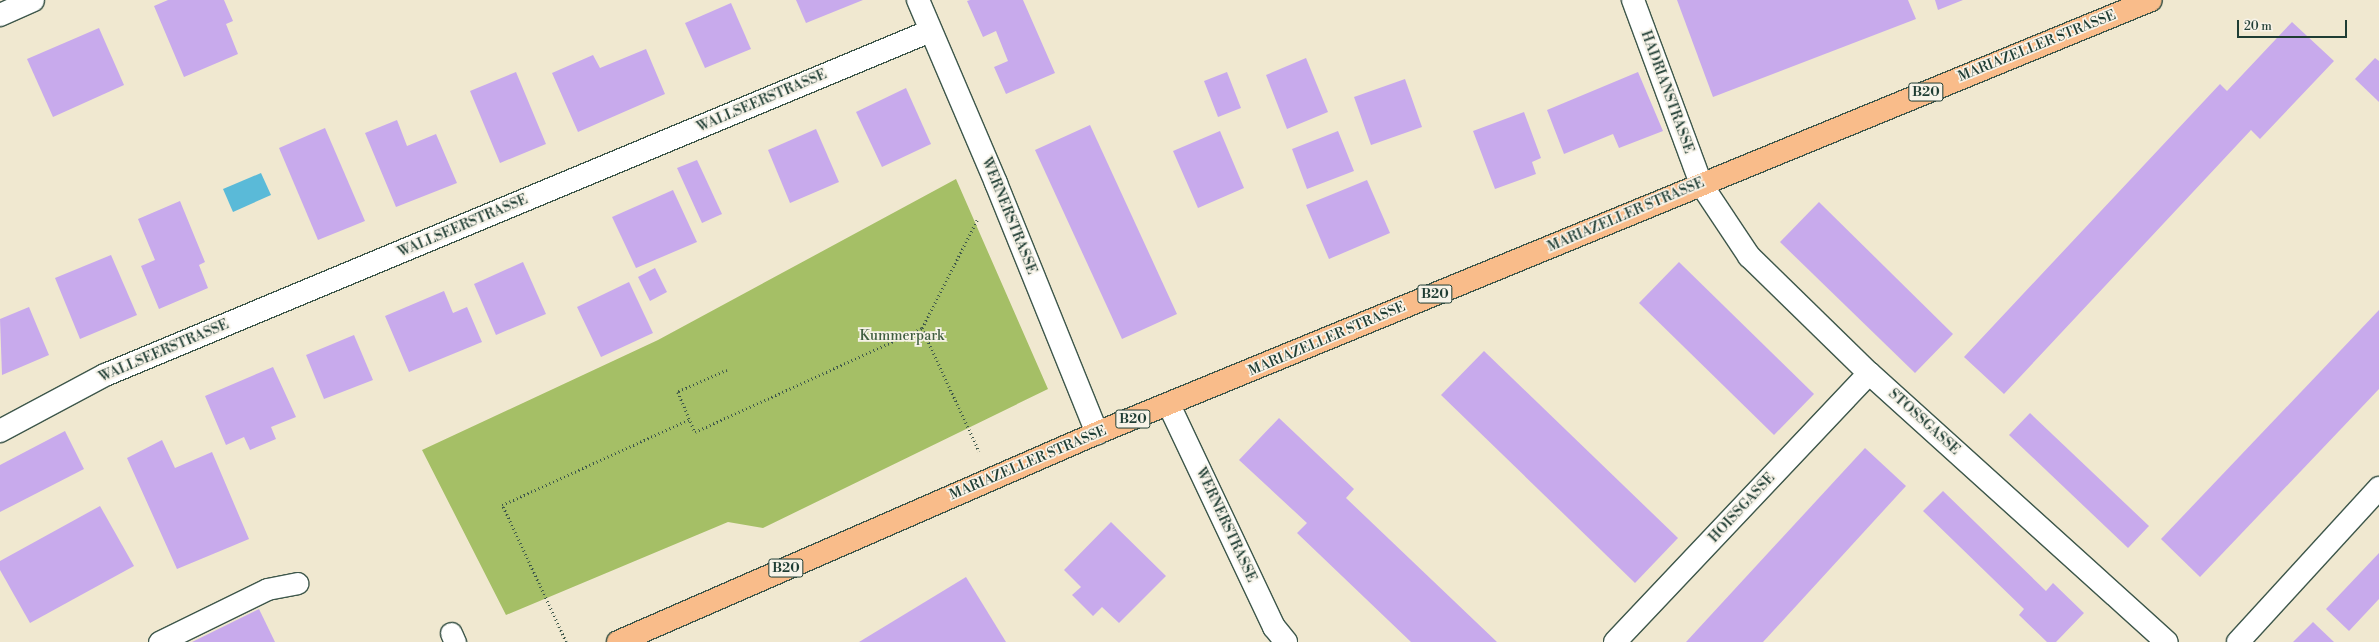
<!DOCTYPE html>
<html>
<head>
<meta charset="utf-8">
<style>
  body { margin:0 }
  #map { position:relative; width:2379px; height:642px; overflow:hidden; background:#f0e8d0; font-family:"Libre Bodoni",serif }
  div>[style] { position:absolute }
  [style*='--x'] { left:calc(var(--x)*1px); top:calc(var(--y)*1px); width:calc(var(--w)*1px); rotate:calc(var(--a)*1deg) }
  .green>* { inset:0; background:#a5bf66 }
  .water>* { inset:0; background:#5abad8 }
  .building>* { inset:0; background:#c8aaec }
  .path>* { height:2.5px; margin-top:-1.25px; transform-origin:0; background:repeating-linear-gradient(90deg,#3e574b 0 1px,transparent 0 4px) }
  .roads { filter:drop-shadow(1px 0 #3e574b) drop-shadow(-1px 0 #3e574b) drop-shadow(0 1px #3e574b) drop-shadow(0 -1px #3e574b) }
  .lane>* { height:21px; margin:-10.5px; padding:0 10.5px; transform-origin:10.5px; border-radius:10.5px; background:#fff }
  .street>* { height:22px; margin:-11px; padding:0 11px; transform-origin:11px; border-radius:11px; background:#fff }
  .primary>* { height:22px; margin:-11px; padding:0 11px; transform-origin:11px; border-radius:11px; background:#f9bc8a }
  span { translate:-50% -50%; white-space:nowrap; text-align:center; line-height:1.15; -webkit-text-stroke:3.5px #f7f3e8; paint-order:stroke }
  .shield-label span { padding:1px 3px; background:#f7f3e8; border:1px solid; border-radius:3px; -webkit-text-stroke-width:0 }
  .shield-label { font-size:13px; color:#1f3d34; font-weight:700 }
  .street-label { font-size:14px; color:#1f3d34 }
  .park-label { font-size:14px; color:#405e40 }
  .scale { position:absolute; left:2237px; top:20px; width:110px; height:18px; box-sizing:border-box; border:2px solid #1f3d34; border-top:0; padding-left:5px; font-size:12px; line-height:14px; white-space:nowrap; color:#1f3d34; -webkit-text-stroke:3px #f7f3e8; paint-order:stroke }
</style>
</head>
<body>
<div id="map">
  <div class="green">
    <i style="clip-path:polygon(956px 179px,1048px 389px,763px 528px,728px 522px,506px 615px,422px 450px,658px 340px)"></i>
  </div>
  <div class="water">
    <i style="clip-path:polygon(261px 173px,271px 195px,233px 212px,223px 189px)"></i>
  </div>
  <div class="building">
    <i style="clip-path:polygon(168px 0,224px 0,233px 21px,226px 24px,238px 54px,184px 77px,154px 6px)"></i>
    <i style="clip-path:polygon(796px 0,863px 0,806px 23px)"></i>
    <i style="clip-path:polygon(970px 0,1023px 0,1055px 73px,1006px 94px,994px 67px,1008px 61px,996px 31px,983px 37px,967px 1px)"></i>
    <i style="clip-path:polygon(1677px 0,1908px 0,1916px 19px,1713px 97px)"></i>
    <i style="clip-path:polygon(1935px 0,1963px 0,1938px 10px)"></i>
    <i style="clip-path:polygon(731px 3px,751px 49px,705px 68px,685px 23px)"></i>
    <i style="clip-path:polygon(2292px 22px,2334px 61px,2260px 139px,2251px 130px,2004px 394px,1964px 357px,2220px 84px,2227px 91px)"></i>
    <i style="clip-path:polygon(99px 28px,124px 85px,53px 117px,27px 59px)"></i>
    <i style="clip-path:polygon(646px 49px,665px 94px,578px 132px,552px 73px,593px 55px,600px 68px)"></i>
    <i style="clip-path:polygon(1306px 58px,1328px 112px,1287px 129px,1266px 75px)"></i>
    <i style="clip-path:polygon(2375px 58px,2379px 61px,2379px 102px,2355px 79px)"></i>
    <i style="clip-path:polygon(516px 72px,546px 144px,500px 163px,470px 91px)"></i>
    <i style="clip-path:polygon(1227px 72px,1241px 108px,1218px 117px,1204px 81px)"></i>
    <i style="clip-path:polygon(1638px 72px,1663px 131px,1619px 148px,1613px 134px,1564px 154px,1547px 110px)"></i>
    <i style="clip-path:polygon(1405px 79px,1422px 127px,1371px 145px,1354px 97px)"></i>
    <i style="clip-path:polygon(906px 88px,931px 144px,882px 167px,856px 112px)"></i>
    <i style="clip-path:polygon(1524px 112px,1541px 158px,1532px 162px,1536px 174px,1495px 189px,1473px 131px)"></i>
    <i style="clip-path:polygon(397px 120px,407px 146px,436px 134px,457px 183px,396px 207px,365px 133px)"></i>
    <i style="clip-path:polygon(1090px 125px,1177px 314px,1122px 339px,1035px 150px)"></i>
    <i style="clip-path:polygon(325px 128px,365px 221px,318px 240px,279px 148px)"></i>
    <i style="clip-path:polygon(816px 129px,839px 182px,790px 203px,768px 150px)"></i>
    <i style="clip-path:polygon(1220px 131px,1244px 188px,1198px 208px,1173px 151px)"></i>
    <i style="clip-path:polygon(1338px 131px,1354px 171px,1307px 189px,1292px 149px)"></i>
    <i style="clip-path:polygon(697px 160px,722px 214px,702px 223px,677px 168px)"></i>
    <i style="clip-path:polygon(1367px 180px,1390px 233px,1329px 259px,1306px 205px)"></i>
    <i style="clip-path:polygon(673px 190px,697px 242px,636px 268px,612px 217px)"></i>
    <i style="clip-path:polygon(180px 201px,205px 262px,199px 265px,208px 288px,159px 309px,141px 266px,155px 260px,138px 219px)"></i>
    <i style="clip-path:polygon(1819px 202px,1953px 334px,1915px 373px,1780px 242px)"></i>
    <i style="clip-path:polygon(111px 255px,137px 315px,80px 339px,55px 278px)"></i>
    <i style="clip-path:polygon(523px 262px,546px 314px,496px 335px,474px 284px)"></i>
    <i style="clip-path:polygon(1679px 262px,1814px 394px,1774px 435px,1639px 303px)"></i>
    <i style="clip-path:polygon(655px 268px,667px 292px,650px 301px,638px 277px)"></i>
    <i style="clip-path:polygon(629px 282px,653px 333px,601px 357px,577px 307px)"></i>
    <i style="clip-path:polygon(444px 291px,453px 313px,467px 307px,482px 342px,409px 372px,385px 316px)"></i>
    <i style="clip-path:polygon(29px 307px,49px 355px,2px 375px,0 319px)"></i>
    <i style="clip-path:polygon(2379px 310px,2379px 389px,2200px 577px,2161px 539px)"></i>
    <i style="clip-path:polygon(354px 335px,373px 380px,324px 399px,306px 355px)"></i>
    <i style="clip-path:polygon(1484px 351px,1678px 538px,1635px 583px,1441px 395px)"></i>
    <i style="clip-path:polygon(273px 367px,296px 417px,271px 427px,276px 439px,250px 450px,244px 437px,226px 445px,205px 396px)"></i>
    <i style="clip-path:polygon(2030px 413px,2149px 526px,2128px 548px,2009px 435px)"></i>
    <i style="clip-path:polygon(1279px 418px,1354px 489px,1346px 498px,1497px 642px,1411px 642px,1297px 533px,1307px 523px,1239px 460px)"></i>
    <i style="clip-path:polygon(65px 431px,84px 469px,0 512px,0 465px)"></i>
    <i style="clip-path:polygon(162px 440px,175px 468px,212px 452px,249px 539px,177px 569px,127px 458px)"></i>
    <i style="clip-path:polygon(1865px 448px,1906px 486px,1763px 642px,1686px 642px)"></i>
    <i style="clip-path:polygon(1943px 491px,2046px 591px,2053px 583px,2084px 613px,2056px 642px,2047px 642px,2019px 615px,2024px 609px,1923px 511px)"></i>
    <i style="clip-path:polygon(100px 506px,134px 566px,30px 623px,0 570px,0 561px)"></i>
    <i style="clip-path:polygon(1111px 522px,1166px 576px,1119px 623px,1102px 607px,1093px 616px,1072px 595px,1081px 587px,1064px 570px)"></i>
    <i style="clip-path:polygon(2379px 553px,2379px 599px,2349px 631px,2326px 609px)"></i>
    <i style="clip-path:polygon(966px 577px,1006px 642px,859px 642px)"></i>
    <i style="clip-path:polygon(259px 609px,275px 642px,192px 642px)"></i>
    <i style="clip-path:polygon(2313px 622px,2334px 642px,2293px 642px)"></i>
  </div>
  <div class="path">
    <i style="--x:922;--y:328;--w:136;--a:65.1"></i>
    <i style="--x:727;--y:370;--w:54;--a:155.8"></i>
    <i style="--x:678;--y:392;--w:43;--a:67"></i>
    <i style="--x:695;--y:432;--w:250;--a:-24.6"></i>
    <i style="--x:922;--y:328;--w:121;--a:-63"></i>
    <i style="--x:566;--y:642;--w:151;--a:-115"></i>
    <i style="--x:502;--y:505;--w:207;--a:-24.6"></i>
  </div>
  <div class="roads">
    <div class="lane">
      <i style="--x:451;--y:633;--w:10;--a:66"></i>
      <i style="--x:159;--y:642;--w:120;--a:-26.1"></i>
      <i style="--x:267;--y:589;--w:31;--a:-11"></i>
    </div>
    <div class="street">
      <i style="--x:918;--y:0;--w:199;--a:66.9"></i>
      <i style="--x:996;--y:183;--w:270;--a:68"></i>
      <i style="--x:1633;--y:0;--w:196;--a:69.7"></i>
      <i style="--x:1701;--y:184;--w:87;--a:56.3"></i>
      <i style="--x:1749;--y:256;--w:168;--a:44.3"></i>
      <i style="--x:1869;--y:373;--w:401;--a:42.1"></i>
      <i style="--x:0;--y:15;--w:36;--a:-24"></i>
      <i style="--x:1169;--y:405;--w:246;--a:64.7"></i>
      <i style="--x:1274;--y:627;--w:19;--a:51"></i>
      <i style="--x:0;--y:431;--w:119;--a:-28.1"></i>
      <i style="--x:105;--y:375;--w:894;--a:-22.63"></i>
      <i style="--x:1615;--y:642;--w:370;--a:-46.6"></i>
      <i style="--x:2238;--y:642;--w:209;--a:-47.5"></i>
    </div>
    <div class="primary">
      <i style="--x:618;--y:642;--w:523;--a:-23.57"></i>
      <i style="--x:1097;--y:433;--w:1139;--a:-22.33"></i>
    </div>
  </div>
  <div class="shield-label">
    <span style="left:1926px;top:92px">B20</span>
    <span style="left:1435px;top:294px">B20</span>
    <span style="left:1133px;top:419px">B20</span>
    <span style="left:786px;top:568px">B20</span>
  </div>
  <div class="street-label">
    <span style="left:2037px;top:46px;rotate:-22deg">MARIAZELLER STRASSE</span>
    <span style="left:1667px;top:92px;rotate:70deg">HADRIANSTRASSE</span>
    <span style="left:762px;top:101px;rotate:-23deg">WALLSEERSTRASSE</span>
    <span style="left:1626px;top:215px;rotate:-23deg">MARIAZELLER STRASSE</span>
    <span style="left:1009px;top:216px;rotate:68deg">WERNERSTRASSE</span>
    <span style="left:463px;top:226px;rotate:-23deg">WALLSEERSTRASSE</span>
    <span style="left:1327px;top:339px;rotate:-23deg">MARIAZELLER STRASSE</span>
    <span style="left:164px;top:351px;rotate:-23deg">WALLSEERSTRASSE</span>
    <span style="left:1924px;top:422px;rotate:42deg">STOSSGASSE</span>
    <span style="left:1028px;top:463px;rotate:-23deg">MARIAZELLER STRASSE</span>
    <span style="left:1742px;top:508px;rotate:-47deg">HOISSGASSE</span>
    <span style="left:1226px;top:525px;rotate:65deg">WERNERSTRASSE</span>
  </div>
  <div class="park-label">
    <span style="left:902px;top:336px">Kummerpark</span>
  </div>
  <div class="scale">20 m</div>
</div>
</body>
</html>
